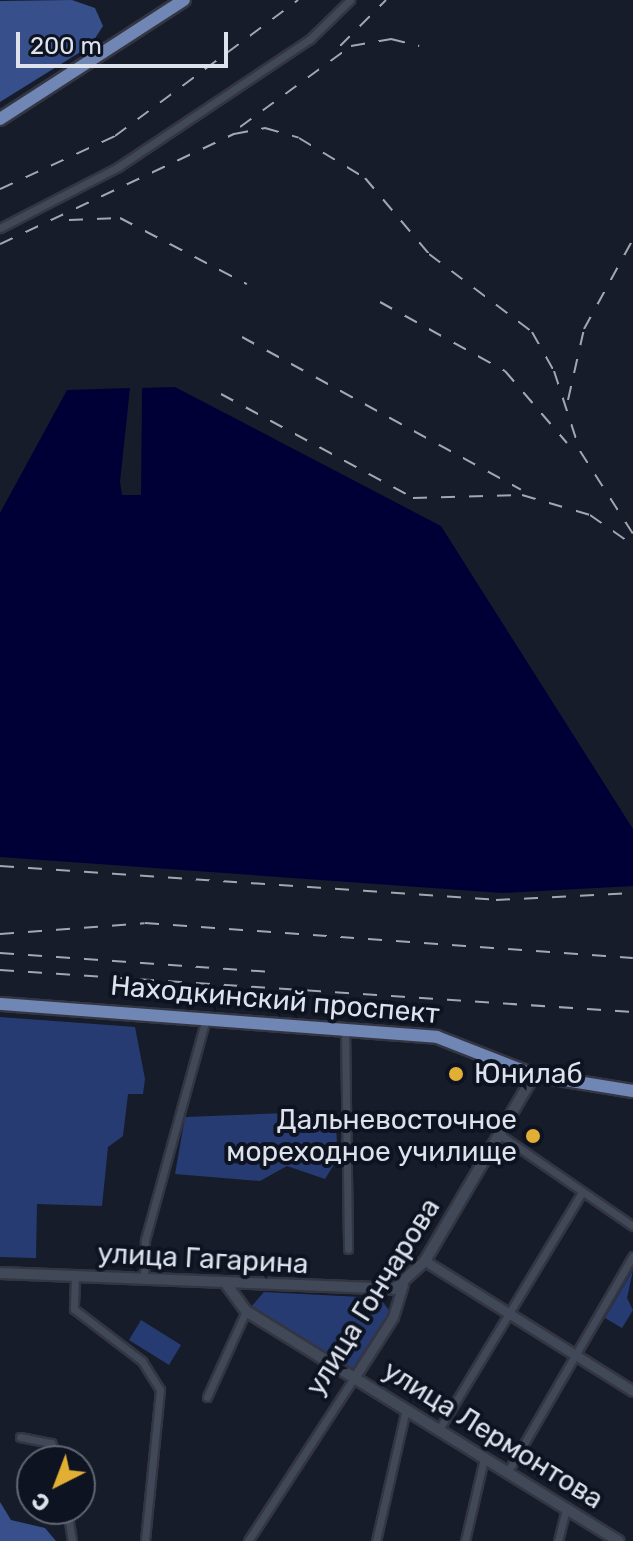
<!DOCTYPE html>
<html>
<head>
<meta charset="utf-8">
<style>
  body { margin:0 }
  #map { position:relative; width:633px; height:1541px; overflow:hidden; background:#161c29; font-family:Rubik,sans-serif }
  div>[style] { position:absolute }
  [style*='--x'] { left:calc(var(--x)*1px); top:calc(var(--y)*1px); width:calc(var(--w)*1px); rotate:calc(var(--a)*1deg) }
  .green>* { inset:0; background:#263b71 }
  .forest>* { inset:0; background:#374f8b }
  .water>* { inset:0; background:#010036 }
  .pier>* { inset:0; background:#161c29 }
  .roads { filter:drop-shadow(2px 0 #333642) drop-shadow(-2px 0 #333642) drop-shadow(0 2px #333642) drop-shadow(0 -2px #333642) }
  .minor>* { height:7px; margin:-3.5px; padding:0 3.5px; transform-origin:3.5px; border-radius:3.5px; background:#414857 }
  .tertiary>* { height:9px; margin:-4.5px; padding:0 4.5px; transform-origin:4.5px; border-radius:4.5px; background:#414857 }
  .secondary>* { height:10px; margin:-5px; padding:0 5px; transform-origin:5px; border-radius:5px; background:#414857 }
  .primary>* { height:12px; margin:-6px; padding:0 6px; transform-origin:6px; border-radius:6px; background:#7086b5 }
  .rail>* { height:2px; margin-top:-1px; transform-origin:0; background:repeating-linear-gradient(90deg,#a2a7b1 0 14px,transparent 0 28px) }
  .dots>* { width:22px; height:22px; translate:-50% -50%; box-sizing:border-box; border:4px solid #0d1320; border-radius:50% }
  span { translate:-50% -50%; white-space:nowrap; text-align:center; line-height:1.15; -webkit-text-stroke:8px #0d1320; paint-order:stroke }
  .street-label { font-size:28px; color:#dee2ec }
  .poi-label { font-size:28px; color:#dee2ec }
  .left { translate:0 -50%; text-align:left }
  .right { translate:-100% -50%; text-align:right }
  .north { position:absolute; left:16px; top:1445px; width:80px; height:80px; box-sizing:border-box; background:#0d1320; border:2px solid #616672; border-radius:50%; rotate:222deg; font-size:22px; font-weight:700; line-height:32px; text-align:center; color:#dee2ec }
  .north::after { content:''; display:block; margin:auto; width:28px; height:36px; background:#e1af34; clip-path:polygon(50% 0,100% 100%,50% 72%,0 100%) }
  .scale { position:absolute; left:16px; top:32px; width:212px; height:36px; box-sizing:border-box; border:4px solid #dee2ec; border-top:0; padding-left:10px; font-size:24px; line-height:28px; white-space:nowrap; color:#dee2ec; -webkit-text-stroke:6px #0d1320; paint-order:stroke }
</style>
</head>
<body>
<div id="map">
  <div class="green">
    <i style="clip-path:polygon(0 1017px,135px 1027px,145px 1079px,143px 1094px,128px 1094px,123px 1136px,108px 1147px,102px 1206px,37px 1204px,36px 1258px,0 1257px)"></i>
    <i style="clip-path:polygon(335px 1111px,338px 1158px,325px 1179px,287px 1166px,260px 1181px,175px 1174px,185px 1117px)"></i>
    <i style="clip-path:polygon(633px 1270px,627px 1298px,633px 1310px,622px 1328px,605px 1318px)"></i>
    <i style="clip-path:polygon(264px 1292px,380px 1298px,391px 1313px,354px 1370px,250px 1308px)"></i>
    <i style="clip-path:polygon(141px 1320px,181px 1345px,169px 1365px,129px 1340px)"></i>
  </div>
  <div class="forest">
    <i style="clip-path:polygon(72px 0,95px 8px,103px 26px,90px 46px,0 102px,0 1px)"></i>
    <i style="clip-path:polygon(0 1502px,11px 1520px,45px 1528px,56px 1541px,0 1541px)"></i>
  </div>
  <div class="water">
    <i style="clip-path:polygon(175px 387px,441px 526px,633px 829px,633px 886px,502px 893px,0 857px,0 513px,67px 390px,130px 388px,122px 495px,140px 495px,142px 388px)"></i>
  </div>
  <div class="pier">
    <i style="clip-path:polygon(130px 388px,133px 436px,124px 478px,126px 491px,137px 491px,142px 388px,141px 495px,122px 495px,120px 482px)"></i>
  </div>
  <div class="roads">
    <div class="minor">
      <i style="--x:0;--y:228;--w:133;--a:-27.3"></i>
      <i style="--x:118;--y:167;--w:231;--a:-33.7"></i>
      <i style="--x:310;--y:39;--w:56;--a:-44.3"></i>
      <i style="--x:345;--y:1028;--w:221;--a:89.2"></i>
      <i style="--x:502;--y:1136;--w:159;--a:34.5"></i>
      <i style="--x:75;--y:1277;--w:32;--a:92"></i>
      <i style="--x:74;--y:1309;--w:86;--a:37.4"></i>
      <i style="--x:142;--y:1361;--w:34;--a:58"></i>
      <i style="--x:160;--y:1390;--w:152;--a:95.7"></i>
      <i style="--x:144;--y:1280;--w:40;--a:-88.6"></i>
      <i style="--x:145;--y:1240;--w:230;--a:-74.6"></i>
      <i style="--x:207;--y:1397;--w:94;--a:-65.6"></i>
      <i style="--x:438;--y:1431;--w:277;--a:-58.9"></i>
      <i style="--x:20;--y:1437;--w:32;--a:11"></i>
      <i style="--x:51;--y:1443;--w:20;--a:63"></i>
      <i style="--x:507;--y:1473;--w:251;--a:-59.9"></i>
      <i style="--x:67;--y:1509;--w:32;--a:81"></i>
      <i style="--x:248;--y:1541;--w:194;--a:-57"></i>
      <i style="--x:376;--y:1541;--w:135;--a:-77.2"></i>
      <i style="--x:465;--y:1541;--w:84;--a:-77"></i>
      <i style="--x:558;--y:1541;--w:33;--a:-76"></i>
    </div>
    <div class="tertiary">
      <i style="--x:425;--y:1261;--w:245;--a:32"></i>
      <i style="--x:354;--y:1378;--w:72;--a:-57.4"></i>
      <i style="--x:393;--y:1317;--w:34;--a:-73"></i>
    </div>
    <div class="secondary">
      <i style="--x:0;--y:1273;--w:394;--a:2.3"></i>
      <i style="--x:394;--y:1289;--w:42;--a:-42.1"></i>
      <i style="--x:425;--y:1261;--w:216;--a:-59.6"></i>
      <i style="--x:227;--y:1285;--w:32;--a:54"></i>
      <i style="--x:246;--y:1311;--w:438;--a:31.7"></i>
    </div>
    <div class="primary">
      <i style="--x:0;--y:119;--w:219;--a:-32.9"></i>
      <i style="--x:0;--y:1004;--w:438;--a:4.3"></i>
      <i style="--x:437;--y:1037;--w:104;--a:21.4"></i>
      <i style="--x:534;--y:1075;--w:100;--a:9.2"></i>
    </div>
  </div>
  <div class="rail">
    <i style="--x:340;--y:46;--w:65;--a:-45"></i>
    <i style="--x:240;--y:127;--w:137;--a:-36.1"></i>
    <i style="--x:351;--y:46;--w:41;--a:-9.9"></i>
    <i style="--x:391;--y:39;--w:29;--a:14"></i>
    <i style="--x:0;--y:189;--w:127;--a:-24.7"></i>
    <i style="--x:115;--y:136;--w:228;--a:-36.6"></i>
    <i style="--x:69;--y:220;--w:51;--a:-2.2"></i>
    <i style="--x:120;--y:218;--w:143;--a:27.5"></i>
    <i style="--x:0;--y:244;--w:259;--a:-25.2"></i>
    <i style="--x:234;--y:134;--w:32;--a:-11"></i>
    <i style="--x:265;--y:128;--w:35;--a:16"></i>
    <i style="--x:299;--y:138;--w:77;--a:31.2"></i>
    <i style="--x:365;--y:178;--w:99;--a:49.9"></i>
    <i style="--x:429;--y:254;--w:129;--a:37.1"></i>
    <i style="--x:532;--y:332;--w:45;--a:60.6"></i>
    <i style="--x:554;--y:371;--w:84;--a:72"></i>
    <i style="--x:580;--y:451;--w:98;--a:57.4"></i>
    <i style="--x:380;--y:302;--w:143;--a:28.9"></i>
    <i style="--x:505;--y:371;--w:95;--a:49.3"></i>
    <i style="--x:242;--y:337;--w:318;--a:28.7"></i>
    <i style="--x:221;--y:394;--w:218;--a:28.4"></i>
    <i style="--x:413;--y:498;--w:109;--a:-1.6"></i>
    <i style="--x:522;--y:495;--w:71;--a:16.4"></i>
    <i style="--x:590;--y:515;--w:52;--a:34.9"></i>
    <i style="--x:568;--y:400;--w:73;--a:-77.3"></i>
    <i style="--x:584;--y:329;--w:102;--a:-61.4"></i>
    <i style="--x:0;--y:866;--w:497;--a:3.9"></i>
    <i style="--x:496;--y:900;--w:137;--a:-2.9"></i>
    <i style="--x:0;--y:934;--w:145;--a:-4.3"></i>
    <i style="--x:145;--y:923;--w:489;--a:4.1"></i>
    <i style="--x:0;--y:953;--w:272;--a:4"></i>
    <i style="--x:0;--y:970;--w:634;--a:3.8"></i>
  </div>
  <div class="dots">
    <i style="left:456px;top:1074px;background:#e1af34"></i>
    <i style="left:533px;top:1136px;background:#e1af34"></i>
  </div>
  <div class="street-label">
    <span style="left:275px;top:1000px;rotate:5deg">Находкинский проспект</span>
    <span style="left:203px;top:1259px;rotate:3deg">улица Гагарина</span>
    <span style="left:373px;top:1297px;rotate:-58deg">улица Гончарова</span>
    <span style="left:493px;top:1435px;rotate:32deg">улица Лермонтова</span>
  </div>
  <div class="poi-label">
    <span class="left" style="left:474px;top:1074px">Юнилаб</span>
    <span class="right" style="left:517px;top:1136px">Дальневосточное<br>мореходное училище</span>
  </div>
  <div class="north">С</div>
  <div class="scale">200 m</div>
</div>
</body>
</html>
